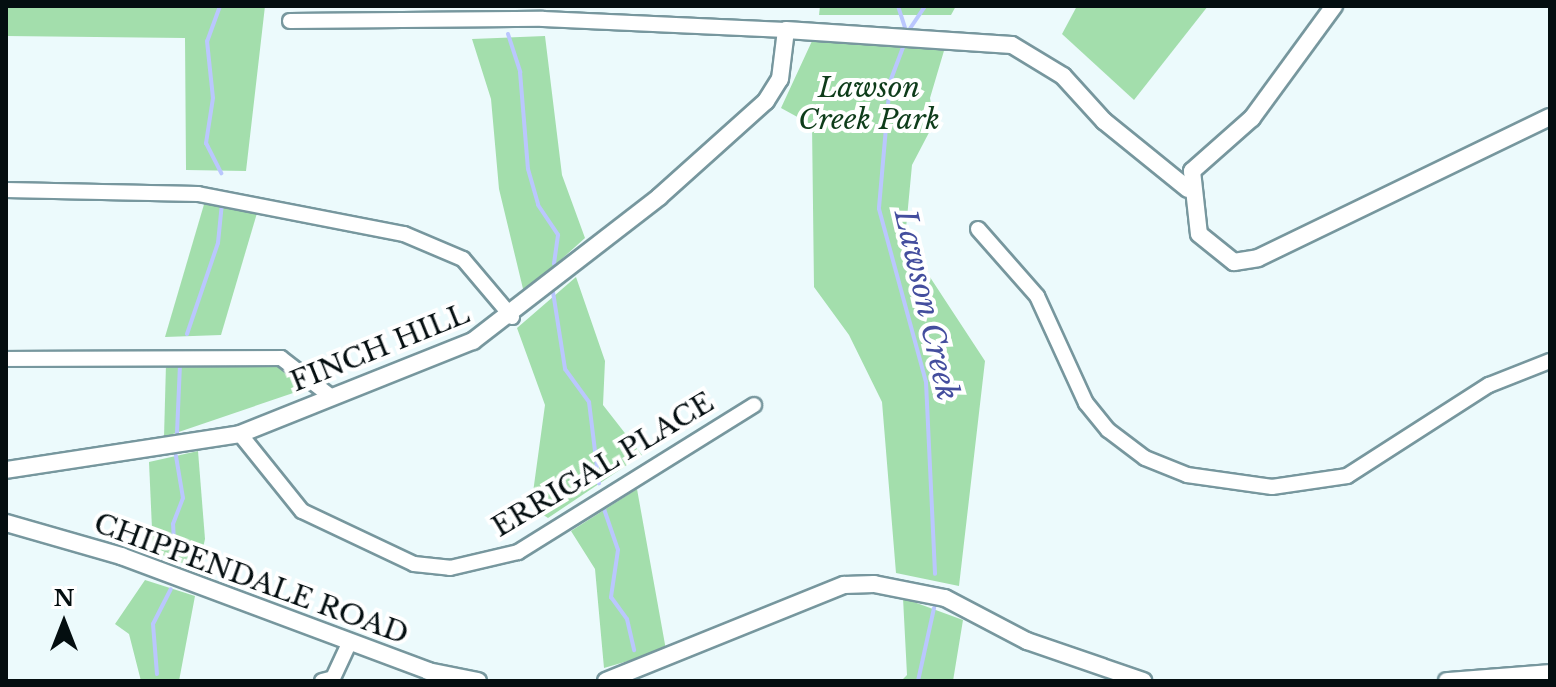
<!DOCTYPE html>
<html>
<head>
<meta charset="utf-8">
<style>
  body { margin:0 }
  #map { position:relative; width:1556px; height:687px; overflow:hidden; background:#ecfafc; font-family:"Libre Baskerville",serif }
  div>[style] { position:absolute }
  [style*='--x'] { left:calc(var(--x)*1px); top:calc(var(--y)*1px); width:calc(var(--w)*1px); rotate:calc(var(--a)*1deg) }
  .green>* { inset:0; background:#a3deac }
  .stream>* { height:4px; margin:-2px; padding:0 2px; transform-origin:2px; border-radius:2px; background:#bac7fe }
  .roads { filter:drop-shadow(2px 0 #77979e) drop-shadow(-2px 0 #77979e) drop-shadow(0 2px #77979e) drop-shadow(0 -2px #77979e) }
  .minor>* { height:14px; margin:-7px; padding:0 7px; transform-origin:7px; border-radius:7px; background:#fff }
  .tertiary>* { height:16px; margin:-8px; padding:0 8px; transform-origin:8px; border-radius:8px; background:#fff }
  span { translate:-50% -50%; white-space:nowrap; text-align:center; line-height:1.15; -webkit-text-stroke:8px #fff; paint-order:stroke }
  .park-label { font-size:28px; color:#0e3c1a; font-style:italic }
  .street-label { font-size:28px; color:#040e10 }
  .water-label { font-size:30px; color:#444e9e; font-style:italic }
  .frame { position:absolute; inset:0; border:8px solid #040e10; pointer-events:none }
  .north { position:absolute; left:24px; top:583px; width:80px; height:80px; -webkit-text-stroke:6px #fff; paint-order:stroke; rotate:0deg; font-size:22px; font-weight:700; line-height:32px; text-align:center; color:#040e10 }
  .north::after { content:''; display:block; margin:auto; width:28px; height:36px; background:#040e10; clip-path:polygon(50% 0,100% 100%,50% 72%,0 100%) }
</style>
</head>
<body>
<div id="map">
  <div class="green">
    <i style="clip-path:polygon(6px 6px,265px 6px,246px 171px,186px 170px,185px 38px,6px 36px)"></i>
    <i style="clip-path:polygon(820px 6px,956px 6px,951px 15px,819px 15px)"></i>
    <i style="clip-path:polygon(1077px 6px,1208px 6px,1134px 100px,1062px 34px)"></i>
    <i style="clip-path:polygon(545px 36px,562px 175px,585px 238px,524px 293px,499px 189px,491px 99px,472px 39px)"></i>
    <i style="clip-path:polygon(812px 41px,946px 44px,930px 98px,934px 123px,912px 165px,905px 239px,985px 361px,959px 586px,896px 573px,882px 402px,849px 335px,814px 287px,812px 125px,781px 108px)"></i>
    <i style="clip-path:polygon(205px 201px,257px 213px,221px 335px,165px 337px)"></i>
    <i style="clip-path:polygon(576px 277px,605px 361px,603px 405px,642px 455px,548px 518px,531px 507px,545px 405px,517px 328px)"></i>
    <i style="clip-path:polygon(166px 364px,286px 366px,301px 378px,302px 390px,164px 437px)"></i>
    <i style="clip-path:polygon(198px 451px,205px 539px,198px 570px,153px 551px,149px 462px)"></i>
    <i style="clip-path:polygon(637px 489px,666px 650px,604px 668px,595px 569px,571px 531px)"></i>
    <i style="clip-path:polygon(145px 580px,195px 596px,179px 681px,141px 681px,129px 634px,115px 624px)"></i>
    <i style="clip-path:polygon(903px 598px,963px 620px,953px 681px,901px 681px,907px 675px)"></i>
  </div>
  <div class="stream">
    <i style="--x:220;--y:6;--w:37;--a:110"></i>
    <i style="--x:207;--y:41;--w:57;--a:84"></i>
    <i style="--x:213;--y:98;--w:46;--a:98.8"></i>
    <i style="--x:206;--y:143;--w:34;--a:63"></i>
    <i style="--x:898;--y:6;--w:25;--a:72"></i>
    <i style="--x:907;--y:33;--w:32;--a:-56"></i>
    <i style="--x:508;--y:34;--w:40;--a:72"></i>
    <i style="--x:520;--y:72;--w:97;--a:85.3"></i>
    <i style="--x:528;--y:169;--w:37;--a:74"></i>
    <i style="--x:538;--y:205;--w:36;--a:56"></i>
    <i style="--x:558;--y:235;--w:29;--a:98"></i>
    <i style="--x:905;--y:42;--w:43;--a:110.6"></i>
    <i style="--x:890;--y:82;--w:127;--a:95"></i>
    <i style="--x:879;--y:209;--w:179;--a:74.8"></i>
    <i style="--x:926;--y:382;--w:192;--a:87.3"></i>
    <i style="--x:553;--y:292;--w:78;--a:81.1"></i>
    <i style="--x:565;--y:369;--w:41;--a:54"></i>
    <i style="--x:589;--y:402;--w:82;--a:83"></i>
    <i style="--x:187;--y:334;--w:96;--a:-71.2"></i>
    <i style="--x:218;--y:243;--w:40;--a:-84.3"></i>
    <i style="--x:177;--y:433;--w:70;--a:-87.5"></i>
    <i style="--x:604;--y:509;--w:43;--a:71.1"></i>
    <i style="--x:618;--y:550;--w:48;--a:98.5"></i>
    <i style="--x:611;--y:597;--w:27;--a:54"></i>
    <i style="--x:627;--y:619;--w:32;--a:77"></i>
    <i style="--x:175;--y:561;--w:37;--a:-93"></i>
    <i style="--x:173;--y:524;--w:28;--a:-69"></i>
    <i style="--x:183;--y:498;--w:43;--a:-99.5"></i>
    <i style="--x:157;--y:674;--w:50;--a:-94.6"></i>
    <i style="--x:153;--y:624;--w:39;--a:-63"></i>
    <i style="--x:918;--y:681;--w:75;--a:-77.6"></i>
  </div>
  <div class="roads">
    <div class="minor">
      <i style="--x:290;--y:21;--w:253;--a:-0.5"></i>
      <i style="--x:543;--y:19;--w:243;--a:2.6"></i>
      <i style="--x:6;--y:190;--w:192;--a:1.2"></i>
      <i style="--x:198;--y:194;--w:210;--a:11"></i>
      <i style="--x:404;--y:234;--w:64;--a:23"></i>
      <i style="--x:463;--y:259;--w:76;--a:49.8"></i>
      <i style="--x:978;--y:229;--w:89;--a:48.6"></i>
      <i style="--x:1037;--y:296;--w:118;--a:65.4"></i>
      <i style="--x:1086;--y:403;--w:35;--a:51"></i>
      <i style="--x:1108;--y:430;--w:46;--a:37.1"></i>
      <i style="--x:1145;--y:458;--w:45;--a:22"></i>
      <i style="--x:1187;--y:475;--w:86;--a:8"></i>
      <i style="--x:1272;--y:487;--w:76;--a:-8.3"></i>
      <i style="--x:1347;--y:476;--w:169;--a:-32.7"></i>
      <i style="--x:1489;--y:385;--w:66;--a:-21.5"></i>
      <i style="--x:6;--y:359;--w:275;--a:-0.2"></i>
      <i style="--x:281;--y:358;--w:61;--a:37.6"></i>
      <i style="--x:240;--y:434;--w:99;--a:51.2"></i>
      <i style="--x:302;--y:511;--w:124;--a:25.3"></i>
      <i style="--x:414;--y:564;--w:36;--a:6"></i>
      <i style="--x:450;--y:568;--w:70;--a:-13.2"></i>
      <i style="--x:518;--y:552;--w:278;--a:-31.9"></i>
      <i style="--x:322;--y:681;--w:11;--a:-15"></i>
      <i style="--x:333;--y:678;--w:38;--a:-65"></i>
    </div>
    <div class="tertiary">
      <i style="--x:1334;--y:6;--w:139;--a:126.2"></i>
      <i style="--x:1252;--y:118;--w:80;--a:138.5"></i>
      <i style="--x:1192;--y:171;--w:63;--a:83.7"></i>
      <i style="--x:1199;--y:234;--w:45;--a:38.7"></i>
      <i style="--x:1234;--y:262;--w:24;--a:-9"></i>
      <i style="--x:1258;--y:258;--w:324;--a:-25.8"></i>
      <i style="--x:6;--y:470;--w:237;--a:-8.7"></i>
      <i style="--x:240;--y:434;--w:251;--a:-21.8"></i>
      <i style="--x:473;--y:341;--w:235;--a:-37.7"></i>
      <i style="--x:659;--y:197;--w:144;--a:-41.9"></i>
      <i style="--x:766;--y:101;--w:26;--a:-58"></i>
      <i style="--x:780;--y:79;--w:49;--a:-83"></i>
      <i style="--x:786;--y:30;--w:226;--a:3.8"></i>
      <i style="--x:1012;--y:45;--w:60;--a:31.3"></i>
      <i style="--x:1063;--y:76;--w:61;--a:47.7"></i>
      <i style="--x:1104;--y:121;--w:108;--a:39"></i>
      <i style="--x:6;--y:523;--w:120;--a:16"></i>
      <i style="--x:121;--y:556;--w:328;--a:20.5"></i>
      <i style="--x:428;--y:671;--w:51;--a:11.3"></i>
      <i style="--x:606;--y:681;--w:257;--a:-22"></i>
      <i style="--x:844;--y:585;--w:30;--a:-2"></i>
      <i style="--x:874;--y:584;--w:72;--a:11.2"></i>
      <i style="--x:945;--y:598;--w:93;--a:27.7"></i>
      <i style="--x:1027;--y:641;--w:123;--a:19"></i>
      <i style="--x:1447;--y:681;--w:103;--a:-4.4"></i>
    </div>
  </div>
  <div class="park-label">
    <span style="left:869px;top:104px">Lawson<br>Creek Park</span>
  </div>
  <div class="street-label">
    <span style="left:380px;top:348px;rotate:-22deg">FINCH HILL</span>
    <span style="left:603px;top:465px;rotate:-31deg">ERRIGAL PLACE</span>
    <span style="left:251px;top:579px;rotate:20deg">CHIPPENDALE ROAD</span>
  </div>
  <div class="water-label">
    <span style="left:926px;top:305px;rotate:77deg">Lawson Creek</span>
  </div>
  <div class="frame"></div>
  <div class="north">N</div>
</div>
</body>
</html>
